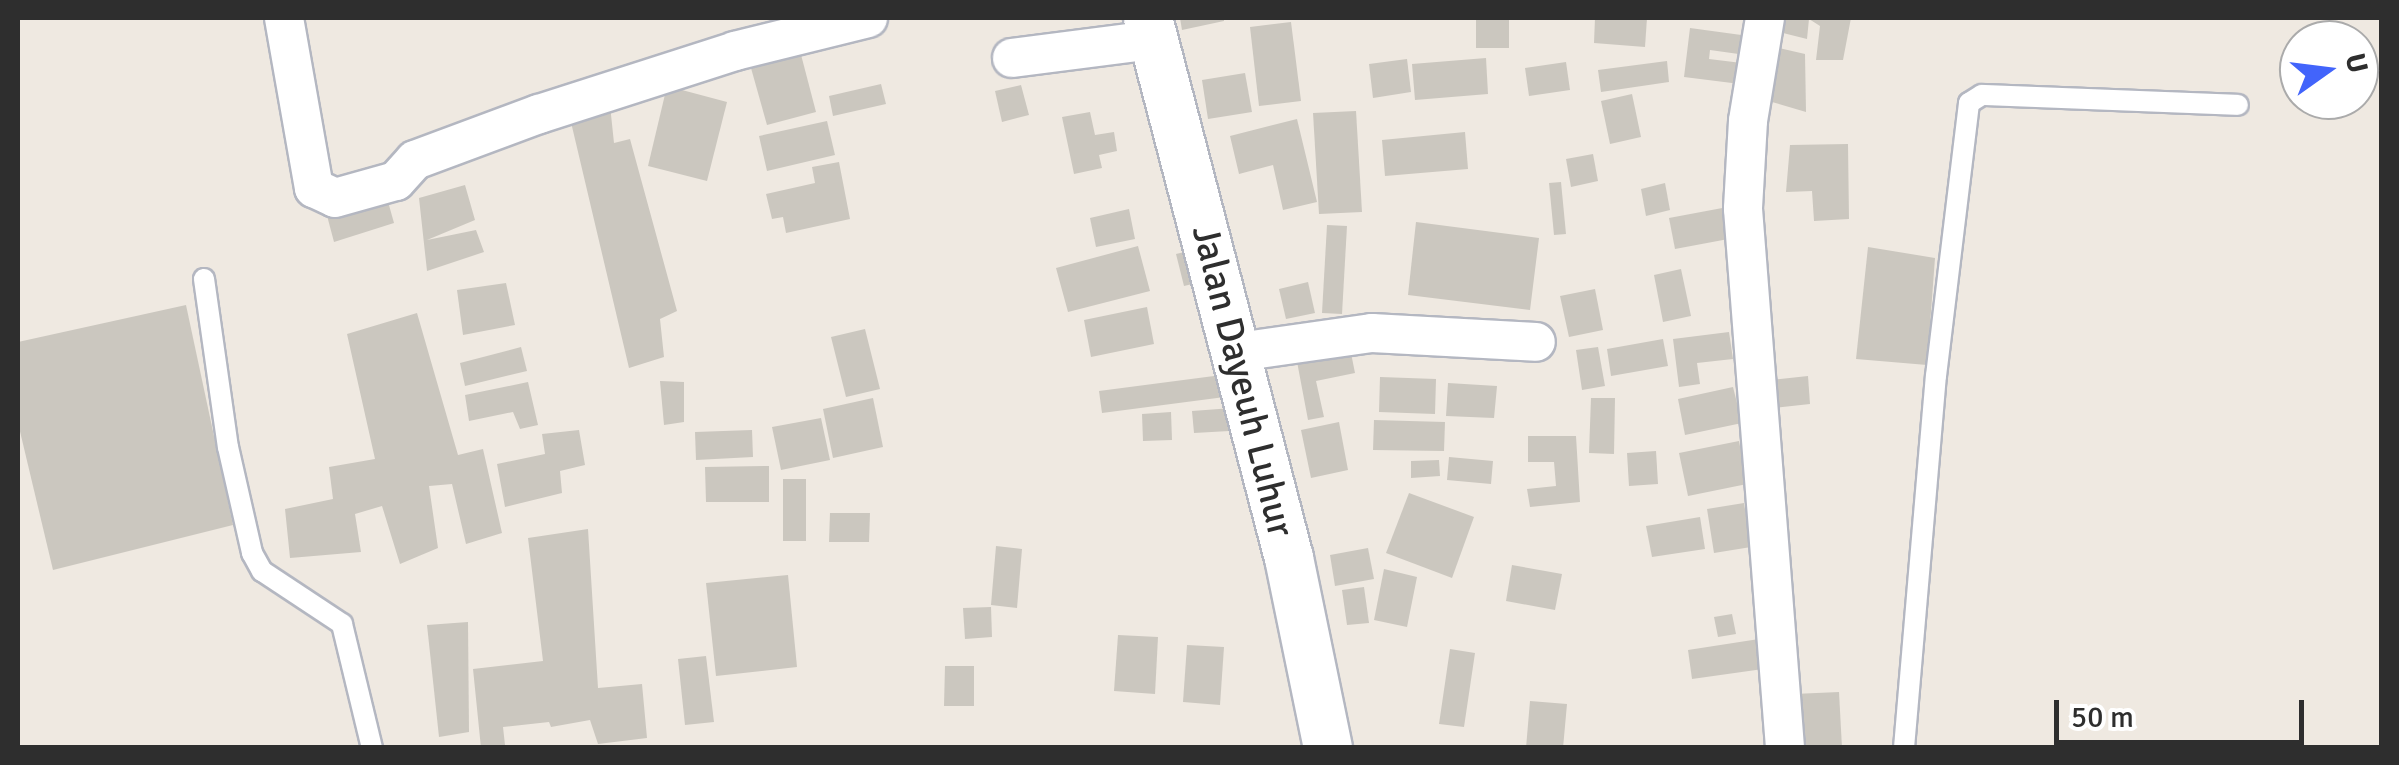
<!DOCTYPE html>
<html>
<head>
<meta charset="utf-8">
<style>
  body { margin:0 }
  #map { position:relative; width:2399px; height:765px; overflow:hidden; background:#efe9e1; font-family:Signika,sans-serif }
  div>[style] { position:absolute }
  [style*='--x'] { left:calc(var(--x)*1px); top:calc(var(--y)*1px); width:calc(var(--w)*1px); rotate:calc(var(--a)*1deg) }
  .building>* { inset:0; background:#cbc7bf }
  .roads { filter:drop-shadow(2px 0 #b4b7c1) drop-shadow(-2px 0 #b4b7c1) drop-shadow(0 2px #b4b7c1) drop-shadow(0 -2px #b4b7c1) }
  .service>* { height:20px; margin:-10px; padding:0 10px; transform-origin:10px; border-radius:10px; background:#fff }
  .minor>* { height:38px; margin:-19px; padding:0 19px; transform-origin:19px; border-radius:19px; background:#fff }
  .tertiary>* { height:48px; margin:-24px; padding:0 24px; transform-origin:24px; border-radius:24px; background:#fff }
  span { translate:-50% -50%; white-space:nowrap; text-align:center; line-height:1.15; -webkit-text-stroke:8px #fff; paint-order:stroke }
  .street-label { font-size:38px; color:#2e2e2e }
  .frame { position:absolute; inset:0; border:20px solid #2e2e2e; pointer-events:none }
  .north { position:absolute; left:2279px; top:20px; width:100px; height:100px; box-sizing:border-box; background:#fff; border:2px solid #ababab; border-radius:50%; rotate:76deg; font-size:28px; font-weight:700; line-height:40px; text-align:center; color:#2e2e2e }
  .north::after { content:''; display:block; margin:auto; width:35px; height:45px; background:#4264fb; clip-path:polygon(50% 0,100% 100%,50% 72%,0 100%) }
  .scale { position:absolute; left:2054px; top:700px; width:250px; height:45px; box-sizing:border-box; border:5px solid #2e2e2e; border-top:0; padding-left:12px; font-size:30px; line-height:35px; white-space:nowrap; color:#2e2e2e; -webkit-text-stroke:8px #fff; paint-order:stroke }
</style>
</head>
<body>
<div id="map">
  <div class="building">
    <i style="clip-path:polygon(1180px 18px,1224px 18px,1224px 21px,1182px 30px)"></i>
    <i style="clip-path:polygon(1476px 18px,1509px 18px,1509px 48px,1476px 48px)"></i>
    <i style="clip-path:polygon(1595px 18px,1647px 18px,1645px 47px,1594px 43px)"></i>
    <i style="clip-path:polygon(1777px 18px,1851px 18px,1843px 60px,1816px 60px,1820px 26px,1809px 19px,1807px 39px,1775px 31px)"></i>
    <i style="clip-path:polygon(1291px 22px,1301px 101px,1259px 106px,1250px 27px)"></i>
    <i style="clip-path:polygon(1690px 28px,1756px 37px,1753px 56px,1710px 50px,1709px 59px,1750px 64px,1748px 85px,1684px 77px)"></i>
    <i style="clip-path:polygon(799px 47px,816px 112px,767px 125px,749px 61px)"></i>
    <i style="clip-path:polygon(1779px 48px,1805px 54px,1806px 112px,1772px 102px)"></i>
    <i style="clip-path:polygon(1486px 58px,1488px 94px,1415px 100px,1412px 64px)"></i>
    <i style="clip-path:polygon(1407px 59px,1411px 92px,1373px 98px,1369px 64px)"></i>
    <i style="clip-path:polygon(1667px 61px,1669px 82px,1601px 92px,1598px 70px)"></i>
    <i style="clip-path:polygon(1566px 62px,1570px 90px,1529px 96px,1525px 68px)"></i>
    <i style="clip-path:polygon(1245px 73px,1252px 112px,1208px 119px,1202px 80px)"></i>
    <i style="clip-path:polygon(881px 84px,886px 104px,833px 116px,829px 96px)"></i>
    <i style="clip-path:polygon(1021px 85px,1029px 115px,1002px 122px,995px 91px)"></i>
    <i style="clip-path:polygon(667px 86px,727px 102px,707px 181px,648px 166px)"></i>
    <i style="clip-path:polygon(1632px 94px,1641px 137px,1610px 144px,1601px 101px)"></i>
    <i style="clip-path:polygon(610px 105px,614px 143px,630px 139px,677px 311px,660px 319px,664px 357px,629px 368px,570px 118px)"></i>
    <i style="clip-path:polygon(1356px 111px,1362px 212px,1319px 214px,1313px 113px)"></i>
    <i style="clip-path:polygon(1090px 112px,1095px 135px,1114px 132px,1117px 151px,1099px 155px,1102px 168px,1074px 174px,1062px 117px)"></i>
    <i style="clip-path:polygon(1297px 119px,1317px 202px,1283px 210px,1273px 165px,1239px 174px,1230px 136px)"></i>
    <i style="clip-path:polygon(827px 121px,835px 155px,767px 171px,759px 136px)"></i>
    <i style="clip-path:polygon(1465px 132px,1468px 169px,1385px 176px,1382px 140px)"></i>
    <i style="clip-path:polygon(1848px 144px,1849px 219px,1814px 221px,1812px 191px,1786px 192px,1790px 145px)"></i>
    <i style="clip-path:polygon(1593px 154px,1598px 181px,1571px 187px,1566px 159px)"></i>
    <i style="clip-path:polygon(839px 162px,850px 219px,786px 233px,783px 217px,772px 219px,766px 194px,815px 183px,812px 167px)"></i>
    <i style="clip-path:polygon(1561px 182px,1566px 234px,1554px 235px,1549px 183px)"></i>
    <i style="clip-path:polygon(1665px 183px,1670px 210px,1646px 216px,1641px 189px)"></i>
    <i style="clip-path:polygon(465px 185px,475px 220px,427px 240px,476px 230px,484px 252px,427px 271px,419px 198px)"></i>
    <i style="clip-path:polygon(385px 191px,394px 223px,334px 242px,325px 208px)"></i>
    <i style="clip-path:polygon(1733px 206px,1739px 237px,1675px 249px,1669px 218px)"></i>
    <i style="clip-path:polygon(1129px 209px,1135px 239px,1096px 247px,1090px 218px)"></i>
    <i style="clip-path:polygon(1416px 222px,1539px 238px,1530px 310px,1408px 295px)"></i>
    <i style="clip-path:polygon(1327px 225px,1347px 226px,1342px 314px,1322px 313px)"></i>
    <i style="clip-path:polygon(1138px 246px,1150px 291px,1068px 312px,1056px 268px)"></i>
    <i style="clip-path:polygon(1868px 247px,1935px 258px,1927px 365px,1856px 359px)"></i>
    <i style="clip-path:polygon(1202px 248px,1209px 280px,1184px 286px,1176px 254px)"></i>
    <i style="clip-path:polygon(1681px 269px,1691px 316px,1663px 322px,1654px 275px)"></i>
    <i style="clip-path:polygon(1308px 282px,1315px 313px,1286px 319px,1279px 289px)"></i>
    <i style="clip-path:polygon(506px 283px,515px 325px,463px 335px,457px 290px)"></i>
    <i style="clip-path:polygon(1595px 289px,1603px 330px,1569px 337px,1560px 296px)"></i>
    <i style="clip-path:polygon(186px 305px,233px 525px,53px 570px,18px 423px,18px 342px)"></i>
    <i style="clip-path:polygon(1147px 307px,1154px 344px,1091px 357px,1084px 320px)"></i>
    <i style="clip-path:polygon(417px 313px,458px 455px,483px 449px,502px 533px,466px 544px,452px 484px,429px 486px,438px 548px,400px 564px,382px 506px,355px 514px,361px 552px,290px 558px,285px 509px,333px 499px,329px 467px,375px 459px,347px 334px)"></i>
    <i style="clip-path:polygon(865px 329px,880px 389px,846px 397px,831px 337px)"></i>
    <i style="clip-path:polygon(1729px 332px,1733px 359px,1697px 363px,1700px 384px,1679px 387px,1673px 339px)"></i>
    <i style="clip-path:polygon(1348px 338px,1355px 373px,1316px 381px,1324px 417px,1308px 420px,1295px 351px)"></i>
    <i style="clip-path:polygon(1663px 339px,1668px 366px,1611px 376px,1607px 349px)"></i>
    <i style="clip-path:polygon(521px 347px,527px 371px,465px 386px,460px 363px)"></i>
    <i style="clip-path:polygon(1598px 347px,1605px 386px,1582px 390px,1576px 350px)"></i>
    <i style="clip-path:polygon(1237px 373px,1240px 395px,1102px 413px,1099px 391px)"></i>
    <i style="clip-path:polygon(1808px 376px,1810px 404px,1773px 408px,1770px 380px)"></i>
    <i style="clip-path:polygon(1380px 377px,1436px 379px,1435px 414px,1379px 412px)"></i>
    <i style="clip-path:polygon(660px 381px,684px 382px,684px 422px,664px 425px)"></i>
    <i style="clip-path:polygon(528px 382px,538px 425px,520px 429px,513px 412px,469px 421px,465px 395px)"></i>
    <i style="clip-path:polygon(1448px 383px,1497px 386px,1494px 418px,1446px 416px)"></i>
    <i style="clip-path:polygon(1733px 387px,1742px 423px,1685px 435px,1678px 399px)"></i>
    <i style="clip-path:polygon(873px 398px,883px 447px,833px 458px,823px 409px)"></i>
    <i style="clip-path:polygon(1591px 398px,1615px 398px,1614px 454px,1589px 453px)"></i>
    <i style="clip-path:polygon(1246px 407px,1247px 430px,1194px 433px,1192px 411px)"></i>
    <i style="clip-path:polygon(1171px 412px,1172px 440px,1143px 441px,1142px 414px)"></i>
    <i style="clip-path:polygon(821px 418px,830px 460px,781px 470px,772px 427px)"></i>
    <i style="clip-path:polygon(1374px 420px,1445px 422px,1444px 451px,1373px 450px)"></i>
    <i style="clip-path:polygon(1339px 422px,1348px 470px,1311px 478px,1301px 430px)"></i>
    <i style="clip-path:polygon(579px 430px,585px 465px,560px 471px,562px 493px,505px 507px,497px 464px,545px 454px,542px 434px)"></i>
    <i style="clip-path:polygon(752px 430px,753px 457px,696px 460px,695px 432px)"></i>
    <i style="clip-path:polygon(1528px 436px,1576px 436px,1580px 502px,1530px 507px,1527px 489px,1556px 486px,1554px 462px,1528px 462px)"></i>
    <i style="clip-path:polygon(1739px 441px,1747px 484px,1688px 496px,1679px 453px)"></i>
    <i style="clip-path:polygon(1656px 451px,1658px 484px,1629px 486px,1627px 453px)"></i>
    <i style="clip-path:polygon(1449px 457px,1493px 461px,1491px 484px,1447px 480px)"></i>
    <i style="clip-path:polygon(1439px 460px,1440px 476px,1411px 478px,1411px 461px)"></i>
    <i style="clip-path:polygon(769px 466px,769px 502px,706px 502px,705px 467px)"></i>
    <i style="clip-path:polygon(783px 479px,806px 479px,806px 541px,783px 541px)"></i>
    <i style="clip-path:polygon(1409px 493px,1474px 517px,1452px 578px,1386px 553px)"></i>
    <i style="clip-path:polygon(1744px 503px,1751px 547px,1714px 553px,1707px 509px)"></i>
    <i style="clip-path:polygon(830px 513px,870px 513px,869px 542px,829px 542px)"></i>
    <i style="clip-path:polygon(1700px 517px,1705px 549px,1652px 557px,1646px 526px)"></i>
    <i style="clip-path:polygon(588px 529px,598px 688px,642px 684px,647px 738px,598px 744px,590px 720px,551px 727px,549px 722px,503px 727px,505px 745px,481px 748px,473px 669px,543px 661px,528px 538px)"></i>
    <i style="clip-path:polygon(996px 546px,1022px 549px,1017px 608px,991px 605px)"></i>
    <i style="clip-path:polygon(1368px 548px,1374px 579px,1335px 586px,1330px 555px)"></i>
    <i style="clip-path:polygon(1512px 565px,1562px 574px,1555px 610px,1506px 601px)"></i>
    <i style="clip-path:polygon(1384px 569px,1417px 577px,1407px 627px,1374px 620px)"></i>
    <i style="clip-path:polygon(788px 575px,797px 667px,716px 676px,706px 583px)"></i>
    <i style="clip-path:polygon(1364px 587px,1369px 623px,1347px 625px,1342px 590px)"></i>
    <i style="clip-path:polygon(991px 607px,992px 637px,965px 639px,963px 608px)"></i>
    <i style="clip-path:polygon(1732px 614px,1736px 634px,1718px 637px,1714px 617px)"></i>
    <i style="clip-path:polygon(468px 622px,469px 732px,439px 737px,427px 625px)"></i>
    <i style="clip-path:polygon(1118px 635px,1158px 637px,1155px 694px,1114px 691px)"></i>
    <i style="clip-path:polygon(1759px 639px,1763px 669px,1692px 679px,1688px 650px)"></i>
    <i style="clip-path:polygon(1187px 645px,1224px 647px,1220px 705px,1183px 702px)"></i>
    <i style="clip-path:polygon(1450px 649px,1475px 653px,1464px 727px,1439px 724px)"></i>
    <i style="clip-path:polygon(706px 656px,714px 722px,685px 725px,678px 659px)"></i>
    <i style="clip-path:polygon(945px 666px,974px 666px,974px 706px,944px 706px)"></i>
    <i style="clip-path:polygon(1839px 692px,1842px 748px,1798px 748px,1794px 694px)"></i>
    <i style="clip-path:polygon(1530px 701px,1567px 704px,1563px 748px,1526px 748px)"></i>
  </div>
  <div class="roads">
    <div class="service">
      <i style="--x:204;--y:279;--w:170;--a:81.9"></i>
      <i style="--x:228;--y:447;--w:109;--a:77.2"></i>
      <i style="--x:252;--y:553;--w:21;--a:61"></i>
      <i style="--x:262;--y:571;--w:96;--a:33.5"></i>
      <i style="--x:342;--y:624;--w:128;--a:76.4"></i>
      <i style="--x:1904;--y:748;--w:373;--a:-85.1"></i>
      <i style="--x:1936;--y:376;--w:275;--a:-83.1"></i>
      <i style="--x:1969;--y:103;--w:15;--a:-32"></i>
      <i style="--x:1982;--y:95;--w:256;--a:2.2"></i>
    </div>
    <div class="minor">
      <i style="--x:284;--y:18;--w:173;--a:80"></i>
      <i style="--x:314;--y:188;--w:23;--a:25"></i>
      <i style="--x:335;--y:198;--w:63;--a:-15.6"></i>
      <i style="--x:396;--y:181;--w:28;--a:-48"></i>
      <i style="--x:415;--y:160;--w:132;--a:-20.4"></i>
      <i style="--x:539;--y:114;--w:206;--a:-17.8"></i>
      <i style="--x:735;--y:51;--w:137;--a:-13.9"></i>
      <i style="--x:1765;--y:18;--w:104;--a:99.4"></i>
      <i style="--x:1748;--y:121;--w:88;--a:93.3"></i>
      <i style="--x:1743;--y:209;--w:541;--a:85.54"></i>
      <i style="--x:1012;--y:58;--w:141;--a:-7.3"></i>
      <i style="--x:1238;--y:352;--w:135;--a:-8.1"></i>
      <i style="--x:1372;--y:333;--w:164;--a:3.1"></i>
    </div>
    <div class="tertiary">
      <i style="--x:1148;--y:18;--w:558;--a:75.37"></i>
      <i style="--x:1289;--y:558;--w:194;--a:78.4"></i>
    </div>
  </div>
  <div class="street-label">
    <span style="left:1243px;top:381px;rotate:76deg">Jalan Dayeuh Luhur</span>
  </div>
  <div class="frame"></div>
  <div class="north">U</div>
  <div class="scale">50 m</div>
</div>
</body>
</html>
